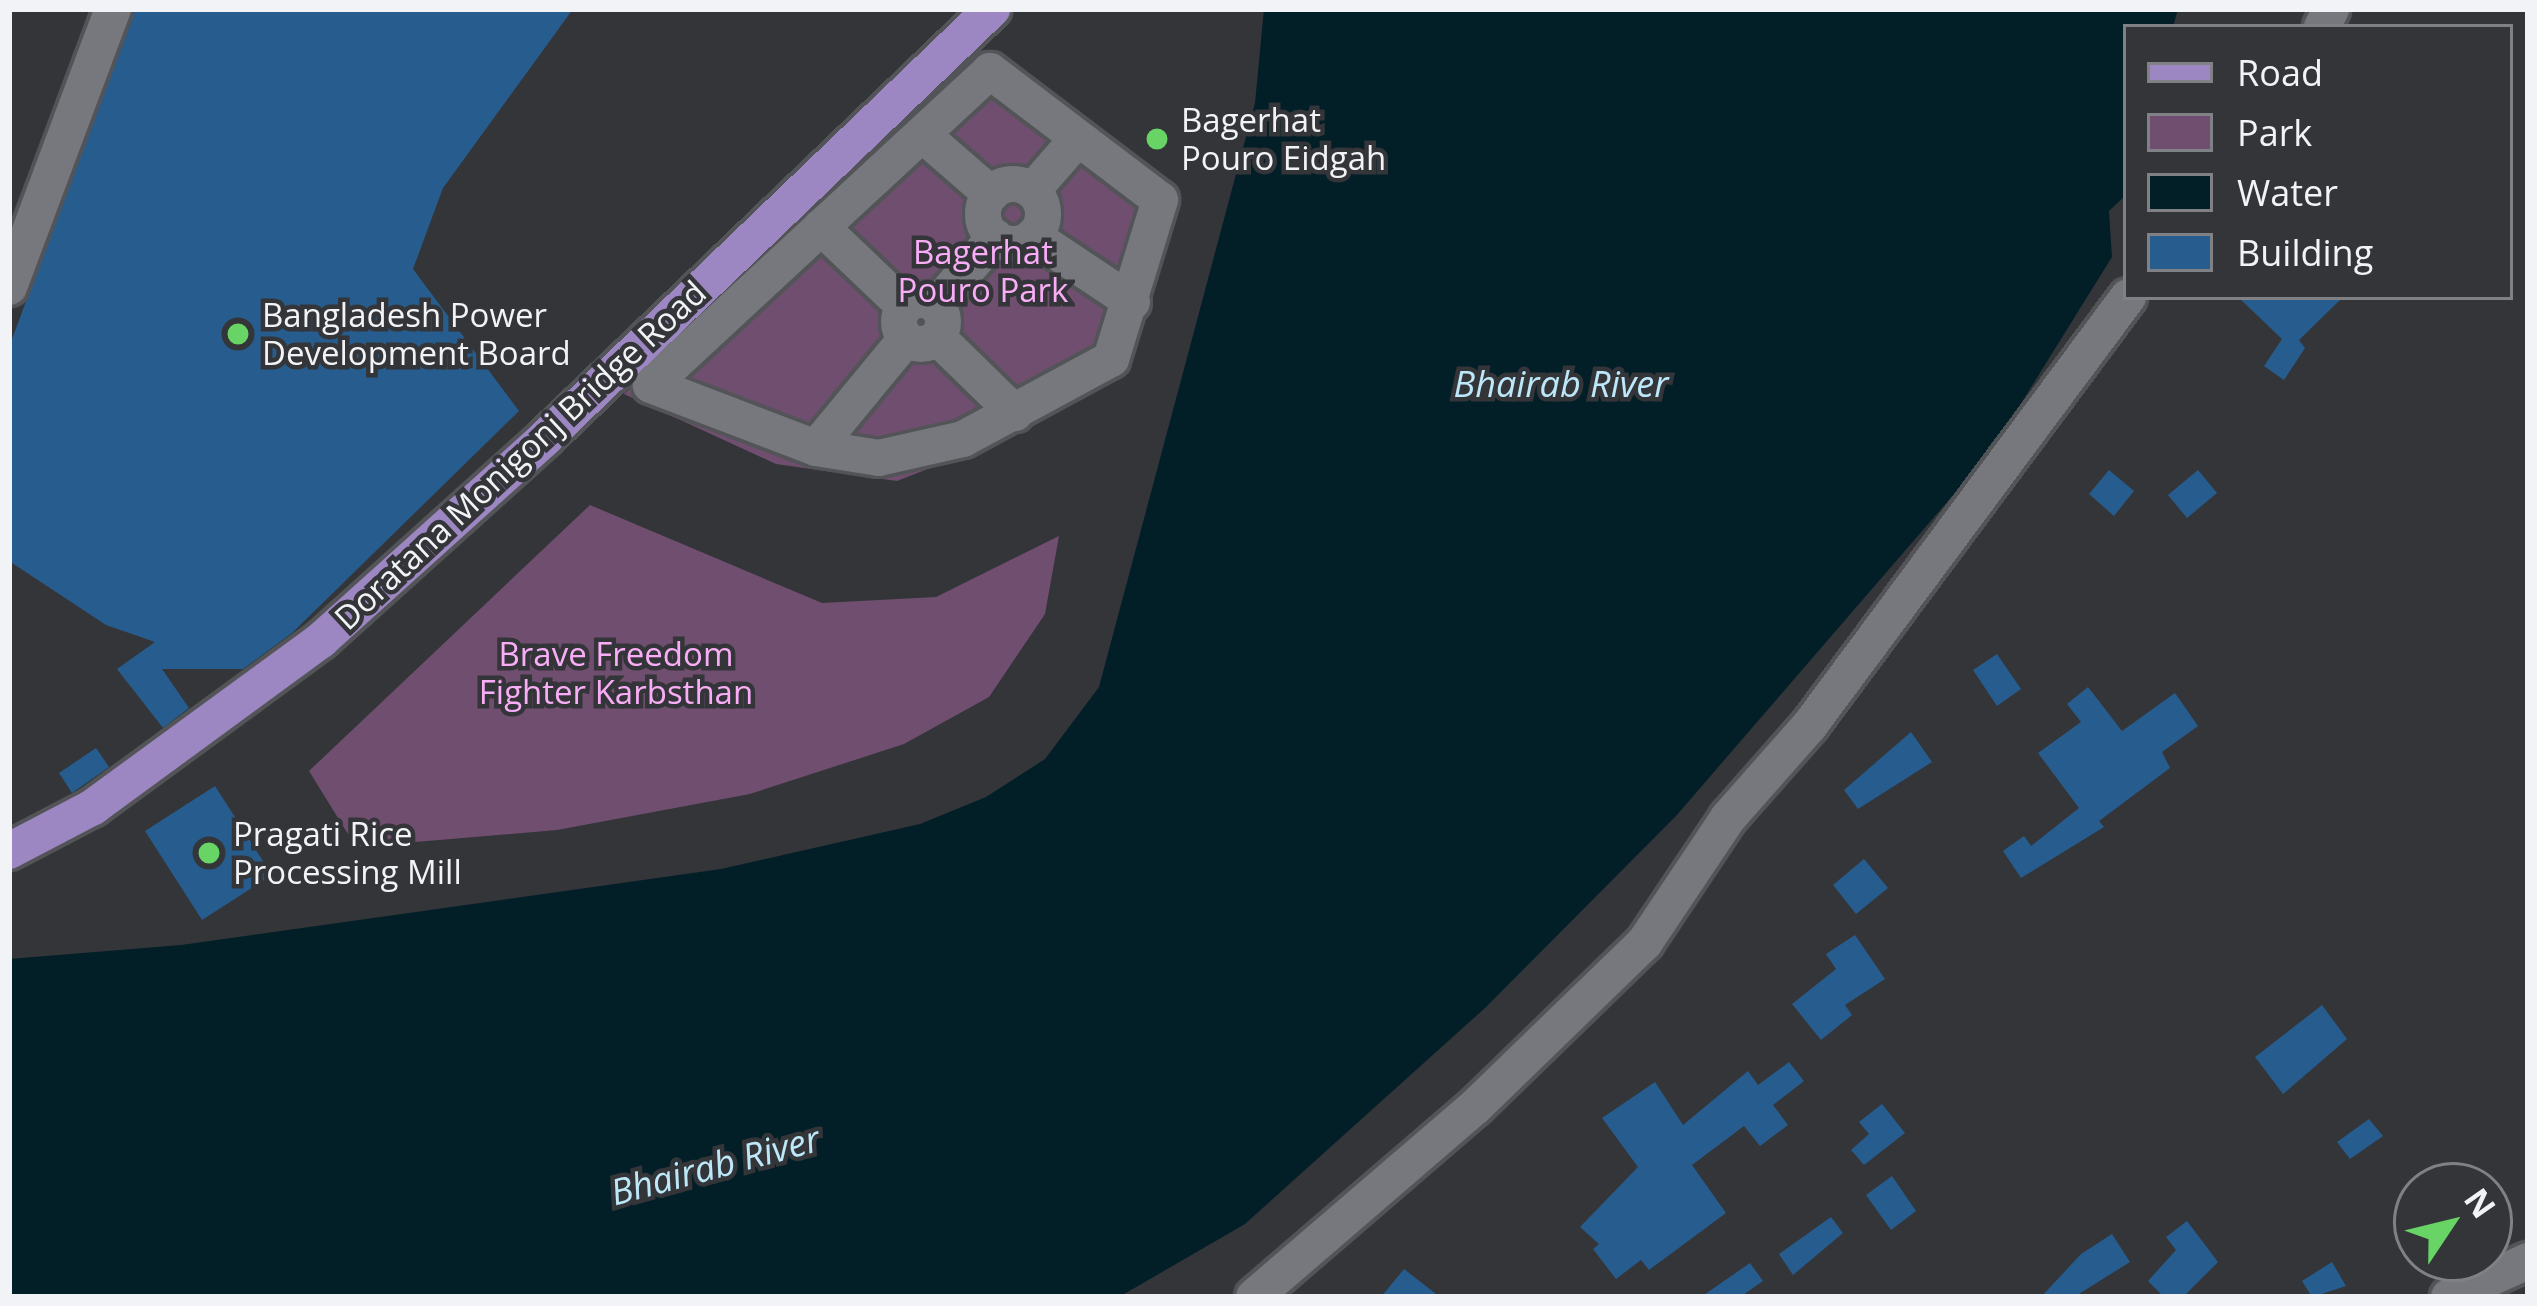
<!DOCTYPE html>
<html>
<head>
<meta charset="utf-8">
<style>
  body { margin:0 }
  #map { position:relative; width:2537px; height:1306px; overflow:hidden; background:#343539; font-family:"Open Sans",sans-serif }
  div>[style] { position:absolute }
  [style*='--x'] { left:calc(var(--x)*1px); top:calc(var(--y)*1px); width:calc(var(--w)*1px); rotate:calc(var(--a)*1deg) }
  .green>* { inset:0; background:#704e6f }
  .water>* { inset:0; background:#021f28 }
  .building>* { inset:0; background:#265d8e }
  .roads { filter:drop-shadow(3px 0 #535458) drop-shadow(-3px 0 #535458) drop-shadow(0 3px #535458) drop-shadow(0 -3px #535458) }
  .minor>* { height:36px; margin:-18px; padding:0 18px; transform-origin:18px; border-radius:18px; background:#76787d }
  .minor>.ring { margin:-18px; padding:0; box-sizing:content-box; background:none; border:36px solid #76787d; border-radius:50% }
  .major>* { height:36px; margin:-18px; padding:0 18px; transform-origin:18px; border-radius:18px; background:#9d87c3 }
  .dots>* { width:33px; height:33px; translate:-50% -50%; box-sizing:border-box; border:6px solid #343539; border-radius:50% }
  span { translate:-50% -50%; white-space:nowrap; text-align:center; line-height:1.15; -webkit-text-stroke:9px #343539; paint-order:stroke }
  .poi-label { font-size:33px; color:#f2f3f6 }
  .left { translate:0 -50%; text-align:left }
  .park-label { font-size:33px; color:#f8adf6 }
  .street-label { font-size:33px; color:#f2f3f6 }
  .water-label { font-size:36px; color:#bce8f9; font-style:italic }
  .frame { position:absolute; inset:0; border:12px solid #f2f3f6; pointer-events:none }
  .legend { position:absolute; left:2123px; top:24px; width:390px; height:276px; box-sizing:border-box; background:#343539; border:3px solid #808185; margin:0; padding:15px 21px; list-style:none; font-size:36px; color:#f2f3f6 }
  .legend li { display:flex; align-items:center; gap:24px; height:60px }
  .legend b { width:60px; border:3px solid #808185 }
  .north { position:absolute; left:2393px; top:1162px; width:120px; height:120px; box-sizing:border-box; background:#343539; border:3px solid #808185; border-radius:50%; rotate:55deg; font-size:33px; font-weight:700; line-height:48px; text-align:center; color:#f2f3f6 }
  .north::after { content:''; display:block; margin:auto; width:42px; height:54px; background:#67d465; clip-path:polygon(50% 0,100% 100%,50% 72%,0 100%) }
</style>
</head>
<body>
<div id="map">
  <div class="green">
    <i style="clip-path:polygon(987px 54px,1169px 195px,1142px 308px,991px 444px,897px 481px,776px 464px,624px 394px)"></i>
    <i style="clip-path:polygon(590px 505px,822px 603px,936px 597px,1059px 536px,1045px 614px,989px 697px,904px 744px,750px 794px,557px 830px,356px 847px,309px 771px)"></i>
  </div>
  <div class="water">
    <i style="clip-path:polygon(1264px 9px,2178px 9px,2173px 27px,2126px 27px,2126px 195px,2109px 211px,2112px 257px,1992px 450px,1676px 816px,1485px 1008px,1245px 1224px,1119px 1297px,9px 1297px,9px 959px,181px 945px,721px 869px,920px 824px,986px 797px,1045px 759px,1099px 687px,1255px 103px)"></i>
  </div>
  <div class="building">
    <i style="clip-path:polygon(135px 9px,573px 9px,443px 188px,413px 269px,519px 411px,292px 633px,243px 669px,162px 669px,189px 708px,163px 728px,117px 669px,155px 642px,106px 625px,9px 561px,9px 347px)"></i>
    <i style="clip-path:polygon(2238px 297px,2343px 297px,2299px 340px,2305px 348px,2284px 380px,2264px 366px,2282px 339px)"></i>
    <i style="clip-path:polygon(2109px 470px,2134px 491px,2114px 516px,2089px 494px)"></i>
    <i style="clip-path:polygon(2198px 470px,2217px 493px,2187px 518px,2168px 495px)"></i>
    <i style="clip-path:polygon(1997px 654px,2021px 689px,1997px 706px,1973px 670px)"></i>
    <i style="clip-path:polygon(2088px 687px,2122px 731px,2175px 693px,2198px 726px,2162px 752px,2170px 768px,2099px 821px,2104px 827px,2021px 878px,2003px 851px,2024px 836px,2031px 846px,2079px 808px,2038px 753px,2081px 722px,2067px 704px)"></i>
    <i style="clip-path:polygon(1911px 732px,1932px 762px,1858px 809px,1844px 790px)"></i>
    <i style="clip-path:polygon(96px 748px,109px 767px,72px 793px,59px 773px)"></i>
    <i style="clip-path:polygon(215px 786px,272px 875px,202px 920px,145px 831px)"></i>
    <i style="clip-path:polygon(1864px 859px,1888px 888px,1856px 914px,1833px 885px)"></i>
    <i style="clip-path:polygon(1855px 935px,1885px 979px,1845px 1005px,1852px 1015px,1821px 1040px,1792px 1004px,1836px 969px,1826px 954px)"></i>
    <i style="clip-path:polygon(2322px 1005px,2347px 1039px,2283px 1094px,2255px 1057px)"></i>
    <i style="clip-path:polygon(1789px 1062px,1804px 1081px,1773px 1105px,1788px 1125px,1760px 1146px,1744px 1126px,1692px 1165px,1726px 1213px,1649px 1270px,1641px 1260px,1616px 1279px,1593px 1249px,1599px 1244px,1580px 1227px,1638px 1167px,1602px 1118px,1655px 1082px,1683px 1125px,1748px 1071px,1758px 1085px)"></i>
    <i style="clip-path:polygon(1882px 1104px,1905px 1133px,1864px 1165px,1851px 1150px,1869px 1134px,1859px 1122px)"></i>
    <i style="clip-path:polygon(2369px 1119px,2383px 1136px,2350px 1159px,2337px 1142px)"></i>
    <i style="clip-path:polygon(1892px 1176px,1916px 1211px,1891px 1230px,1866px 1195px)"></i>
    <i style="clip-path:polygon(1831px 1217px,1843px 1233px,1793px 1275px,1779px 1254px)"></i>
    <i style="clip-path:polygon(2187px 1221px,2218px 1262px,2183px 1297px,2164px 1297px,2148px 1281px,2176px 1250px,2166px 1237px)"></i>
    <i style="clip-path:polygon(2112px 1234px,2130px 1262px,2074px 1297px,2041px 1297px,2081px 1254px)"></i>
    <i style="clip-path:polygon(2332px 1262px,2346px 1286px,2312px 1297px,2302px 1281px)"></i>
    <i style="clip-path:polygon(1750px 1263px,1763px 1281px,1740px 1297px,1701px 1297px)"></i>
    <i style="clip-path:polygon(1404px 1269px,1440px 1297px,1381px 1297px)"></i>
  </div>
  <div class="roads">
    <div class="minor">
      <i style="--x:2322;--y:27;--w:20;--a:-63"></i>
      <i style="--x:990;--y:71;--w:213;--a:37.2"></i>
      <i style="--x:1160;--y:200;--w:166;--a:107.1"></i>
      <i style="--x:1111;--y:359;--w:168;--a:151.6"></i>
      <i style="--x:963;--y:439;--w:86;--a:167.3"></i>
      <i style="--x:879;--y:458;--w:64;--a:-171"></i>
      <i style="--x:816;--y:448;--w:177;--a:-159.1"></i>
      <i style="--x:651;--y:385;--w:462;--a:-42.8"></i>
      <i style="--x:924;--y:136;--w:89;--a:40.9"></i>
      <i class="ring" style="left:983px;top:184px;width:24px;height:24px"></i>
      <i style="--x:1032;--y:191;--w:70;--a:-49"></i>
      <i style="--x:821;--y:227;--w:116;--a:43.6"></i>
      <i style="--x:1033;--y:236;--w:119;--a:33.7"></i>
      <i style="--x:9;--y:287;--w:297;--a:-69.5"></i>
      <i class="ring" style="left:899px;top:300px;width:8px;height:8px"></i>
      <i style="--x:936;--y:306;--w:91;--a:-49.5"></i>
      <i style="--x:937;--y:337;--w:109;--a:44.3"></i>
      <i style="--x:816;--y:448;--w:141;--a:-50.5"></i>
      <i style="--x:1254;--y:1297;--w:293;--a:-40.7"></i>
      <i style="--x:1476;--y:1106;--w:235;--a:-44.1"></i>
      <i style="--x:1645;--y:942;--w:149;--a:-56.2"></i>
      <i style="--x:1728;--y:818;--w:124;--a:-48.6"></i>
      <i style="--x:1810;--y:725;--w:533;--a:-53.39"></i>
      <i style="--x:2449;--y:1297;--w:87;--a:-24.5"></i>
    </div>
    <div class="major">
      <i style="--x:9;--y:851;--w:95;--a:-27.6"></i>
      <i style="--x:93;--y:807;--w:283;--a:-36.2"></i>
      <i style="--x:321;--y:640;--w:302;--a:-42"></i>
      <i style="--x:545;--y:438;--w:620;--a:-43.82"></i>
    </div>
  </div>
  <div class="dots">
    <i style="left:1157px;top:139px;background:#67d465"></i>
    <i style="left:238px;top:334px;background:#67d465"></i>
    <i style="left:209px;top:853px;background:#67d465"></i>
  </div>
  <div class="poi-label">
    <span class="left" style="left:1181px;top:139px">Bagerhat<br>Pouro Eidgah</span>
    <span class="left" style="left:262px;top:334px">Bangladesh Power<br>Development Board</span>
    <span class="left" style="left:233px;top:853px">Pragati Rice<br>Processing Mill</span>
  </div>
  <div class="park-label">
    <span style="left:983px;top:271px">Bagerhat<br>Pouro Park</span>
    <span style="left:616px;top:673px">Brave Freedom<br>Fighter Karbsthan</span>
  </div>
  <div class="street-label">
    <span style="left:520px;top:455px;rotate:-43deg">Doratana Monigonj Bridge Road</span>
  </div>
  <div class="water-label">
    <span style="left:1561px;top:384px">Bhairab River</span>
    <span style="left:715px;top:1165px;rotate:-15deg">Bhairab River</span>
  </div>
  <div class="frame"></div>
  <ul class="legend">
  <li><b style="height:15px;background:#9d87c3"></b>Road</li>
  <li><b style="height:33px;background:#704e6f"></b>Park</li>
  <li><b style="height:33px;background:#021f28"></b>Water</li>
  <li><b style="height:33px;background:#265d8e"></b>Building</li>
  </ul>
  <div class="north">N</div>
</div>
</body>
</html>
